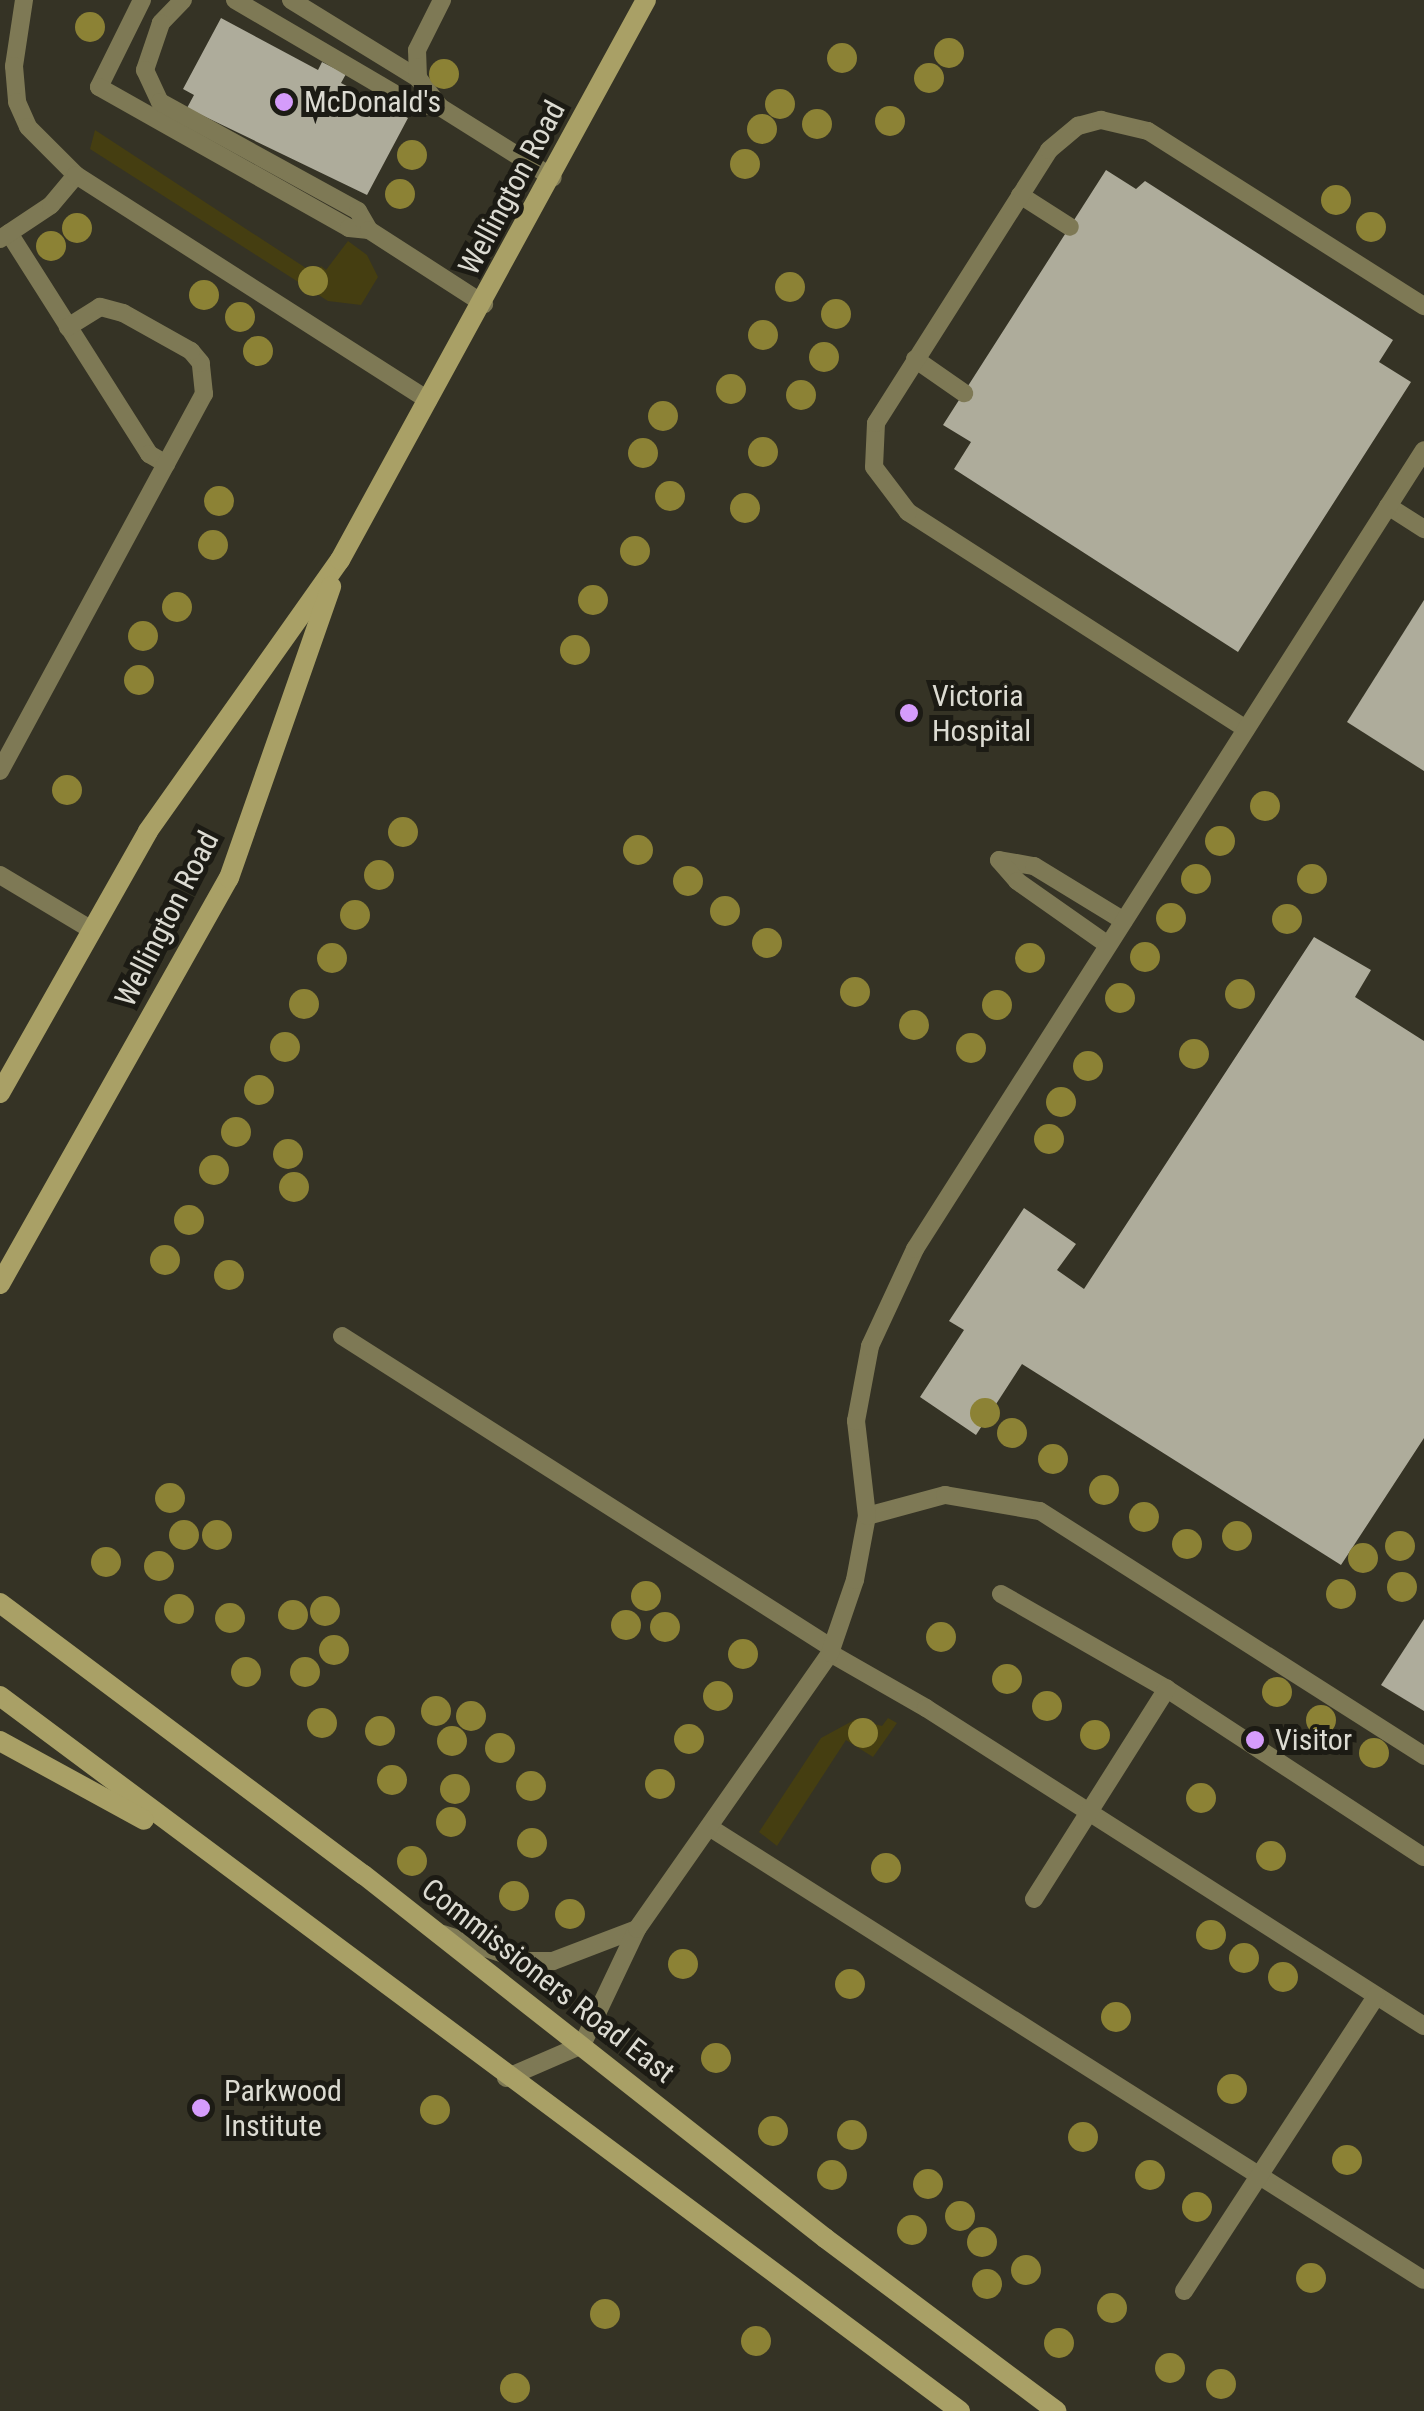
<!DOCTYPE html>
<html>
<head>
<meta charset="utf-8">
<style>
  body { margin:0 }
  #map { position:relative; width:1424px; height:2411px; overflow:hidden; background:#353325; font-family:"Roboto Condensed",sans-serif }
  div>[style] { position:absolute }
  [style*='--x'] { left:calc(var(--x)*1px); top:calc(var(--y)*1px); width:calc(var(--w)*1px); rotate:calc(var(--a)*1deg) }
  .green>* { inset:0; background:#453e11 }
  .building>* { inset:0; background:#aeac9b }
  .lane>* { height:18px; margin:-9px; padding:0 9px; transform-origin:9px; border-radius:9px; background:#7e7955 }
  .secondary>* { height:20px; margin:-10px; padding:0 10px; transform-origin:10px; border-radius:10px; background:#a9a066 }
  .trees>* { width:30px; height:30px; margin:-15px; border-radius:50%; background:#8c8235 }
  .dots>* { width:28px; height:28px; translate:-50% -50%; box-sizing:border-box; border:5px solid #1c1b14; border-radius:50% }
  span { translate:-50% -50%; white-space:nowrap; text-align:center; line-height:1.15; -webkit-text-stroke:10px #1c1b14; paint-order:stroke }
  .poi-label { font-size:30px; color:#dcdbd2 }
  .left { translate:0 -50%; text-align:left }
  .street-label { font-size:30px; color:#dcdbd2 }
</style>
</head>
<body>
<div id="map">
  <div class="green">
    <i style="clip-path:polygon(95px 130px,315px 274px,321px 266px,326px 270px,348px 241px,367px 255px,378px 277px,361px 305px,328px 301px,90px 149px)"></i>
    <i style="clip-path:polygon(888px 1718px,897px 1723px,873px 1757px,846px 1740px,777px 1846px,759px 1832px,821px 1738px,856px 1719px,882px 1726px)"></i>
  </div>
  <div class="building">
    <i style="clip-path:polygon(221px 18px,318px 70px,322px 62px,346px 74px,341px 83px,408px 118px,367px 195px,187px 108px,194px 95px,183px 89px)"></i>
    <i style="clip-path:polygon(1106px 170px,1136px 189px,1145px 181px,1393px 340px,1379px 362px,1411px 382px,1238px 652px,954px 469px,971px 442px,943px 425px)"></i>
    <i style="clip-path:polygon(1424px 600px,1424px 771px,1347px 722px)"></i>
    <i style="clip-path:polygon(1314px 937px,1371px 970px,1355px 997px,1424px 1041px,1424px 1438px,1341px 1565px,1022px 1364px,976px 1435px,920px 1397px,964px 1330px,949px 1321px,1024px 1208px,1076px 1244px,1057px 1270px,1084px 1289px)"></i>
    <i style="clip-path:polygon(1424px 1619px,1424px 1711px,1381px 1685px)"></i>
  </div>
  <div class="lane">
    <i style="--x:24;--y:0;--w:67;--a:98.6"></i>
    <i style="--x:14;--y:66;--w:36;--a:85"></i>
    <i style="--x:17;--y:102;--w:27;--a:66"></i>
    <i style="--x:28;--y:127;--w:68;--a:45"></i>
    <i style="--x:142;--y:0;--w:97;--a:116.3"></i>
    <i style="--x:99;--y:87;--w:287;--a:29.4"></i>
    <i style="--x:349;--y:228;--w:20;--a:6"></i>
    <i style="--x:183;--y:0;--w:32;--a:134"></i>
    <i style="--x:161;--y:23;--w:50;--a:108.8"></i>
    <i style="--x:145;--y:70;--w:35;--a:65"></i>
    <i style="--x:160;--y:102;--w:226;--a:28.8"></i>
    <i style="--x:358;--y:211;--w:22;--a:60"></i>
    <i style="--x:369;--y:230;--w:137;--a:32.8"></i>
    <i style="--x:235;--y:0;--w:208;--a:30.4"></i>
    <i style="--x:414;--y:105;--w:26;--a:4"></i>
    <i style="--x:291;--y:0;--w:149;--a:31.6"></i>
    <i style="--x:418;--y:78;--w:36;--a:53"></i>
    <i style="--x:440;--y:107;--w:133;--a:32.1"></i>
    <i style="--x:418;--y:78;--w:28;--a:-92"></i>
    <i style="--x:417;--y:50;--w:56;--a:-63.4"></i>
    <i style="--x:1020;--y:195;--w:59;--a:32.6"></i>
    <i style="--x:9;--y:233;--w:262;--a:57.6"></i>
    <i style="--x:149;--y:454;--w:20;--a:30"></i>
    <i style="--x:0;--y:239;--w:61;--a:-33.7"></i>
    <i style="--x:51;--y:205;--w:39;--a:-50"></i>
    <i style="--x:76;--y:175;--w:418;--a:32.6"></i>
    <i style="--x:915;--y:359;--w:60;--a:34.8"></i>
    <i style="--x:1388;--y:506;--w:43;--a:32.6"></i>
    <i style="--x:1246;--y:729;--w:402;--a:-147.3"></i>
    <i style="--x:908;--y:512;--w:56;--a:-127.1"></i>
    <i style="--x:874;--y:467;--w:44;--a:-87.4"></i>
    <i style="--x:876;--y:423;--w:323;--a:-57.6"></i>
    <i style="--x:1049;--y:150;--w:38;--a:-40"></i>
    <i style="--x:1078;--y:126;--w:24;--a:-15"></i>
    <i style="--x:1101;--y:120;--w:48;--a:13.2"></i>
    <i style="--x:1148;--y:131;--w:327;--a:32.4"></i>
    <i style="--x:0;--y:771;--w:429;--a:-61.6"></i>
    <i style="--x:204;--y:394;--w:31;--a:-96"></i>
    <i style="--x:201;--y:363;--w:16;--a:-130"></i>
    <i style="--x:191;--y:351;--w:78;--a:-150.8"></i>
    <i style="--x:123;--y:313;--w:24;--a:-165"></i>
    <i style="--x:100;--y:307;--w:38;--a:148"></i>
    <i style="--x:999;--y:860;--w:36;--a:10"></i>
    <i style="--x:1034;--y:866;--w:105;--a:31.4"></i>
    <i style="--x:999;--y:860;--w:28;--a:49"></i>
    <i style="--x:1017;--y:881;--w:111;--a:35.1"></i>
    <i style="--x:0;--y:875;--w:107;--a:30.9"></i>
    <i style="--x:342;--y:1336;--w:581;--a:32.49"></i>
    <i style="--x:867;--y:1516;--w:81;--a:-15.1"></i>
    <i style="--x:945;--y:1495;--w:96;--a:9.6"></i>
    <i style="--x:1040;--y:1511;--w:456;--a:32.5"></i>
    <i style="--x:1001;--y:1594;--w:191;--a:29.8"></i>
    <i style="--x:1167;--y:1689;--w:307;--a:33.2"></i>
    <i style="--x:830;--y:1653;--w:111;--a:29.8"></i>
    <i style="--x:926;--y:1708;--w:591;--a:32.56"></i>
    <i style="--x:709;--y:1827;--w:846;--a:32.36"></i>
    <i style="--x:1034;--y:1899;--w:249;--a:-57.7"></i>
    <i style="--x:443;--y:1934;--w:86;--a:18.2"></i>
    <i style="--x:525;--y:1961;--w:28;--a:0"></i>
    <i style="--x:553;--y:1961;--w:90;--a:-20.9"></i>
    <i style="--x:506;--y:2078;--w:83;--a:-23.5"></i>
    <i style="--x:582;--y:2045;--w:128;--a:-64.6"></i>
    <i style="--x:637;--y:1929;--w:337;--a:-55"></i>
    <i style="--x:830;--y:1653;--w:77;--a:-71.1"></i>
    <i style="--x:855;--y:1580;--w:65;--a:-79.4"></i>
    <i style="--x:867;--y:1516;--w:96;--a:-96.6"></i>
    <i style="--x:856;--y:1421;--w:76;--a:-79.4"></i>
    <i style="--x:870;--y:1346;--w:107;--a:-65.1"></i>
    <i style="--x:915;--y:1249;--w:947;--a:-57.5"></i>
    <i style="--x:1184;--y:2291;--w:352;--a:-56.9"></i>
  </div>
  <div class="secondary">
    <i style="--x:0;--y:1093;--w:301;--a:-60.5"></i>
    <i style="--x:148;--y:831;--w:332;--a:-54.7"></i>
    <i style="--x:340;--y:560;--w:638;--a:-61.35"></i>
    <i style="--x:0;--y:1284;--w:466;--a:-60.6"></i>
    <i style="--x:229;--y:878;--w:309;--a:-70.7"></i>
    <i style="--x:0;--y:1603;--w:454;--a:36.8"></i>
    <i style="--x:364;--y:1875;--w:587;--a:38.22"></i>
    <i style="--x:825;--y:2238;--w:289;--a:36.8"></i>
    <i style="--x:0;--y:1696;--w:1197;--a:36.68"></i>
    <i style="--x:0;--y:1741;--w:164;--a:28.7"></i>
  </div>
  <div class="trees">
    <i style="left:90px;top:27px"></i>
    <i style="left:949px;top:53px"></i>
    <i style="left:842px;top:58px"></i>
    <i style="left:444px;top:74px"></i>
    <i style="left:929px;top:78px"></i>
    <i style="left:780px;top:104px"></i>
    <i style="left:890px;top:121px"></i>
    <i style="left:817px;top:124px"></i>
    <i style="left:762px;top:129px"></i>
    <i style="left:412px;top:155px"></i>
    <i style="left:745px;top:164px"></i>
    <i style="left:400px;top:194px"></i>
    <i style="left:1336px;top:200px"></i>
    <i style="left:1371px;top:227px"></i>
    <i style="left:77px;top:228px"></i>
    <i style="left:51px;top:246px"></i>
    <i style="left:313px;top:281px"></i>
    <i style="left:790px;top:287px"></i>
    <i style="left:204px;top:295px"></i>
    <i style="left:836px;top:314px"></i>
    <i style="left:240px;top:317px"></i>
    <i style="left:763px;top:335px"></i>
    <i style="left:258px;top:351px"></i>
    <i style="left:824px;top:357px"></i>
    <i style="left:731px;top:389px"></i>
    <i style="left:801px;top:395px"></i>
    <i style="left:663px;top:416px"></i>
    <i style="left:763px;top:452px"></i>
    <i style="left:643px;top:453px"></i>
    <i style="left:670px;top:496px"></i>
    <i style="left:219px;top:501px"></i>
    <i style="left:745px;top:508px"></i>
    <i style="left:213px;top:545px"></i>
    <i style="left:635px;top:551px"></i>
    <i style="left:593px;top:600px"></i>
    <i style="left:177px;top:607px"></i>
    <i style="left:143px;top:636px"></i>
    <i style="left:575px;top:650px"></i>
    <i style="left:139px;top:680px"></i>
    <i style="left:67px;top:790px"></i>
    <i style="left:1265px;top:806px"></i>
    <i style="left:403px;top:832px"></i>
    <i style="left:1220px;top:841px"></i>
    <i style="left:638px;top:850px"></i>
    <i style="left:379px;top:875px"></i>
    <i style="left:1196px;top:879px"></i>
    <i style="left:1312px;top:879px"></i>
    <i style="left:688px;top:881px"></i>
    <i style="left:725px;top:911px"></i>
    <i style="left:355px;top:915px"></i>
    <i style="left:1171px;top:918px"></i>
    <i style="left:1287px;top:919px"></i>
    <i style="left:767px;top:943px"></i>
    <i style="left:1145px;top:957px"></i>
    <i style="left:332px;top:958px"></i>
    <i style="left:1030px;top:958px"></i>
    <i style="left:855px;top:992px"></i>
    <i style="left:1240px;top:994px"></i>
    <i style="left:1120px;top:998px"></i>
    <i style="left:304px;top:1004px"></i>
    <i style="left:997px;top:1005px"></i>
    <i style="left:914px;top:1025px"></i>
    <i style="left:285px;top:1047px"></i>
    <i style="left:971px;top:1048px"></i>
    <i style="left:1194px;top:1054px"></i>
    <i style="left:1088px;top:1066px"></i>
    <i style="left:259px;top:1090px"></i>
    <i style="left:1061px;top:1102px"></i>
    <i style="left:236px;top:1132px"></i>
    <i style="left:1049px;top:1139px"></i>
    <i style="left:288px;top:1154px"></i>
    <i style="left:214px;top:1170px"></i>
    <i style="left:294px;top:1187px"></i>
    <i style="left:189px;top:1220px"></i>
    <i style="left:165px;top:1260px"></i>
    <i style="left:229px;top:1275px"></i>
    <i style="left:985px;top:1413px"></i>
    <i style="left:1012px;top:1433px"></i>
    <i style="left:1053px;top:1459px"></i>
    <i style="left:1104px;top:1490px"></i>
    <i style="left:170px;top:1498px"></i>
    <i style="left:1144px;top:1517px"></i>
    <i style="left:184px;top:1535px"></i>
    <i style="left:217px;top:1535px"></i>
    <i style="left:1237px;top:1536px"></i>
    <i style="left:1187px;top:1544px"></i>
    <i style="left:1400px;top:1546px"></i>
    <i style="left:1363px;top:1558px"></i>
    <i style="left:106px;top:1562px"></i>
    <i style="left:159px;top:1566px"></i>
    <i style="left:1402px;top:1587px"></i>
    <i style="left:1341px;top:1594px"></i>
    <i style="left:646px;top:1596px"></i>
    <i style="left:179px;top:1609px"></i>
    <i style="left:325px;top:1611px"></i>
    <i style="left:293px;top:1615px"></i>
    <i style="left:230px;top:1618px"></i>
    <i style="left:626px;top:1625px"></i>
    <i style="left:665px;top:1627px"></i>
    <i style="left:941px;top:1637px"></i>
    <i style="left:334px;top:1650px"></i>
    <i style="left:743px;top:1654px"></i>
    <i style="left:246px;top:1672px"></i>
    <i style="left:305px;top:1672px"></i>
    <i style="left:1007px;top:1679px"></i>
    <i style="left:1277px;top:1692px"></i>
    <i style="left:718px;top:1696px"></i>
    <i style="left:1047px;top:1706px"></i>
    <i style="left:436px;top:1711px"></i>
    <i style="left:471px;top:1716px"></i>
    <i style="left:1321px;top:1720px"></i>
    <i style="left:322px;top:1723px"></i>
    <i style="left:380px;top:1731px"></i>
    <i style="left:863px;top:1733px"></i>
    <i style="left:1095px;top:1735px"></i>
    <i style="left:689px;top:1739px"></i>
    <i style="left:452px;top:1741px"></i>
    <i style="left:500px;top:1748px"></i>
    <i style="left:1374px;top:1753px"></i>
    <i style="left:392px;top:1780px"></i>
    <i style="left:660px;top:1784px"></i>
    <i style="left:531px;top:1786px"></i>
    <i style="left:455px;top:1789px"></i>
    <i style="left:1201px;top:1798px"></i>
    <i style="left:451px;top:1822px"></i>
    <i style="left:532px;top:1843px"></i>
    <i style="left:1271px;top:1856px"></i>
    <i style="left:412px;top:1861px"></i>
    <i style="left:886px;top:1868px"></i>
    <i style="left:514px;top:1896px"></i>
    <i style="left:570px;top:1914px"></i>
    <i style="left:1211px;top:1935px"></i>
    <i style="left:1244px;top:1958px"></i>
    <i style="left:683px;top:1964px"></i>
    <i style="left:1283px;top:1977px"></i>
    <i style="left:850px;top:1984px"></i>
    <i style="left:1116px;top:2017px"></i>
    <i style="left:716px;top:2058px"></i>
    <i style="left:1232px;top:2089px"></i>
    <i style="left:435px;top:2110px"></i>
    <i style="left:773px;top:2131px"></i>
    <i style="left:852px;top:2135px"></i>
    <i style="left:1083px;top:2137px"></i>
    <i style="left:1347px;top:2160px"></i>
    <i style="left:832px;top:2175px"></i>
    <i style="left:1150px;top:2175px"></i>
    <i style="left:928px;top:2184px"></i>
    <i style="left:1197px;top:2207px"></i>
    <i style="left:960px;top:2216px"></i>
    <i style="left:912px;top:2230px"></i>
    <i style="left:982px;top:2242px"></i>
    <i style="left:1026px;top:2270px"></i>
    <i style="left:1311px;top:2278px"></i>
    <i style="left:987px;top:2284px"></i>
    <i style="left:1112px;top:2308px"></i>
    <i style="left:605px;top:2314px"></i>
    <i style="left:756px;top:2341px"></i>
    <i style="left:1059px;top:2343px"></i>
    <i style="left:1170px;top:2368px"></i>
    <i style="left:1221px;top:2384px"></i>
    <i style="left:515px;top:2388px"></i>
  </div>
  <div class="dots">
    <i style="left:284px;top:102px;background:#d59cfb"></i>
    <i style="left:909px;top:713px;background:#d59cfb"></i>
    <i style="left:1255px;top:1740px;background:#d59cfb"></i>
    <i style="left:201px;top:2108px;background:#d59cfb"></i>
  </div>
  <div class="poi-label">
    <span class="left" style="left:304px;top:102px">McDonald's</span>
    <span class="left" style="left:932px;top:713px">Victoria<br>Hospital</span>
    <span class="left" style="left:1275px;top:1740px">Visitor</span>
    <span class="left" style="left:224px;top:2108px">Parkwood<br>Institute</span>
  </div>
  <div class="street-label">
    <span style="left:512px;top:188px;rotate:-62deg">Wellington Road</span>
    <span style="left:167px;top:919px;rotate:-63deg">Wellington Road</span>
    <span style="left:548px;top:1981px;rotate:38deg">Commissioners Road East</span>
  </div>
</div>
</body>
</html>
